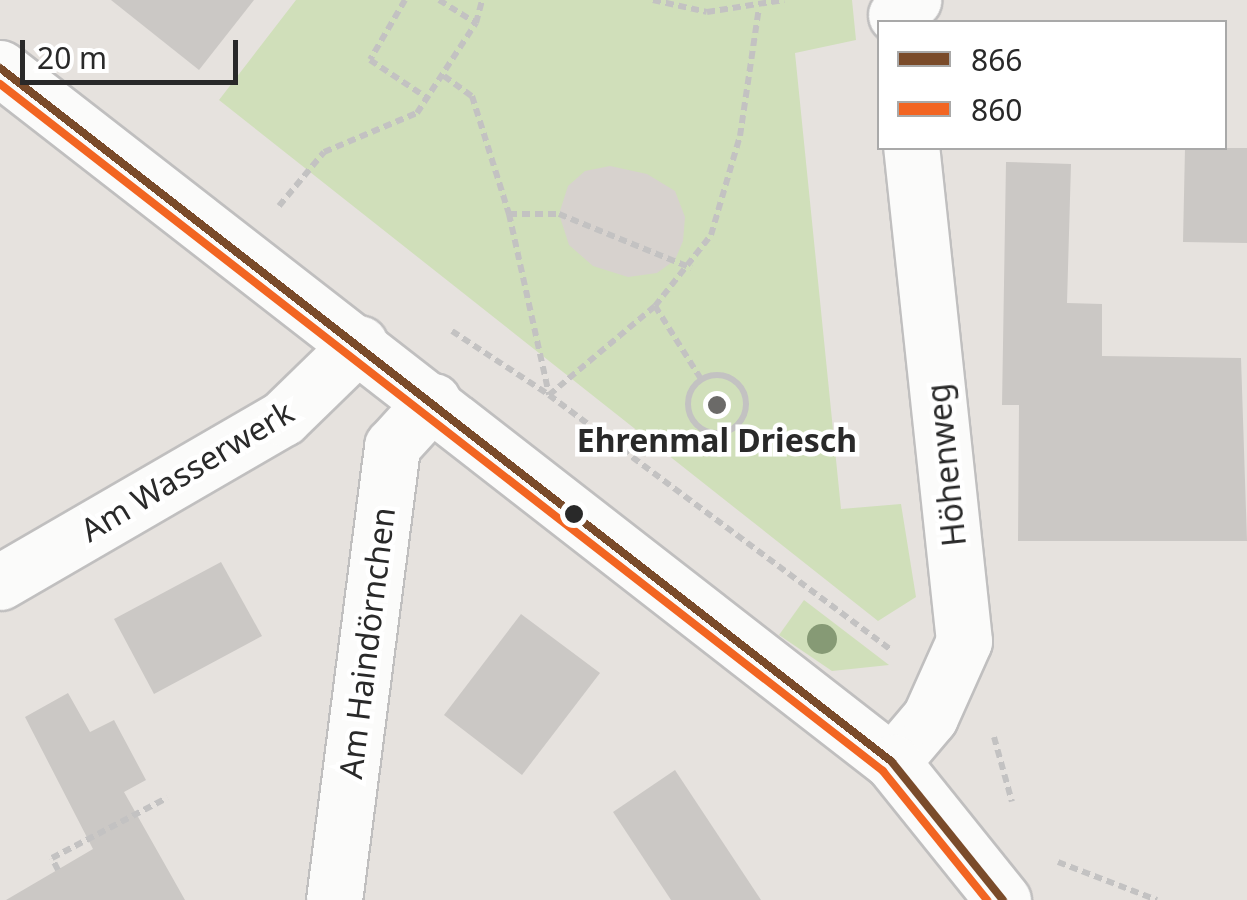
<!DOCTYPE html>
<html>
<head>
<meta charset="utf-8">
<style>
  body { margin:0 }
  #map { position:relative; width:1247px; height:900px; overflow:hidden; background:#e6e2de; font-family:"Noto Sans",sans-serif }
  div>[style] { position:absolute }
  [style*='--x'] { left:calc(var(--x)*1px); top:calc(var(--y)*1px); width:calc(var(--w)*1px); rotate:calc(var(--a)*1deg) }
  .green>* { inset:0; background:#d0dfba }
  .plaza>* { inset:0; background:#d7d2ce }
  .building>* { inset:0; background:#cbc8c5 }
  .path>* { height:6px; margin-top:-3px; transform-origin:0; background:repeating-linear-gradient(90deg,#c3c2c2 0 8px,transparent 0 13px) }
  .path>.ring { margin:-3px; padding:0; box-sizing:content-box; background:none; border:6px solid #c3c2c2; border-radius:50% }
  .roads { filter:drop-shadow(2px 0 #c0bfbf) drop-shadow(-2px 0 #c0bfbf) drop-shadow(0 2px #c0bfbf) drop-shadow(0 -2px #c0bfbf) }
  .street>* { height:55px; margin:-27.5px; padding:0 27.5px; transform-origin:27.5px; border-radius:27.5px; background:#fbfbfa }
  .secondary>* { height:55px; margin:-27.5px; padding:0 27.5px; transform-origin:27.5px; border-radius:27.5px; background:#fbfbfa }
  .bus-1>* { height:8px; margin:-4px; padding:0 4px; transform-origin:4px; border-radius:4px; background:#7a4b2a }
  .bus-2>* { height:8px; margin:-4px; padding:0 4px; transform-origin:4px; border-radius:4px; background:#f26522 }
  .trees>* { width:30px; height:30px; margin:-15px; border-radius:50%; background:#869a75 }
  .dots>* { width:28px; height:28px; translate:-50% -50%; box-sizing:border-box; border:5px solid #fff; border-radius:50% }
  span { translate:-50% -50%; white-space:nowrap; text-align:center; line-height:1.15; -webkit-text-stroke:9px #fff; paint-order:stroke }
  .poi-label { font-size:32px; color:#292929; font-weight:700 }
  .street-label { font-size:32px; color:#292929 }
  .legend { position:absolute; left:877px; top:20px; width:350px; height:130px; box-sizing:border-box; background:#fff; border:2px solid #a9a9a9; margin:0; padding:12px 18px; list-style:none; font-size:30px; color:#292929 }
  .legend li { display:flex; align-items:center; gap:20px; height:50px }
  .legend b { width:50px; border:2px solid #a9a9a9 }
  .scale { position:absolute; left:20px; top:40px; width:218px; height:45px; box-sizing:border-box; border:5px solid #292929; border-top:0; padding-left:12px; font-size:30px; line-height:35px; white-space:nowrap; color:#292929; -webkit-text-stroke:8px #fff; paint-order:stroke }
</style>
</head>
<body>
<div id="map">
  <div class="green">
    <i style="clip-path:polygon(296px 0,852px 0,856px 40px,795px 53px,841px 509px,901px 504px,916px 597px,878px 621px,219px 100px)"></i>
    <i style="clip-path:polygon(804px 600px,889px 665px,832px 671px,779px 635px)"></i>
  </div>
  <div class="plaza">
    <i style="clip-path:polygon(610px 166px,647px 174px,675px 191px,685px 217px,683px 241px,675px 260px,657px 273px,628px 277px,593px 266px,569px 245px,559px 214px,568px 186px,585px 171px)"></i>
  </div>
  <div class="building">
    <i style="clip-path:polygon(111px 0,254px 0,199px 70px)"></i>
    <i style="clip-path:polygon(1185px 148px,1247px 148px,1247px 243px,1183px 242px)"></i>
    <i style="clip-path:polygon(1006px 162px,1071px 164px,1067px 303px,1102px 304px,1102px 356px,1241px 358px,1247px 541px,1018px 541px,1019px 405px,1002px 405px)"></i>
    <i style="clip-path:polygon(221px 562px,262px 636px,154px 694px,114px 619px)"></i>
    <i style="clip-path:polygon(521px 614px,600px 673px,522px 775px,444px 715px)"></i>
    <i style="clip-path:polygon(68px 693px,90px 732px,114px 720px,146px 780px,124px 792px,185px 900px,6px 900px,93px 849px,25px 717px)"></i>
    <i style="clip-path:polygon(675px 770px,761px 900px,671px 900px,613px 812px)"></i>
  </div>
  <div class="path">
    <i style="--x:405;--y:0;--w:69;--a:120.3"></i>
    <i style="--x:370;--y:60;--w:71;--a:33.5"></i>
    <i style="--x:439;--y:0;--w:44;--a:31.9"></i>
    <i style="--x:653;--y:0;--w:55;--a:12.5"></i>
    <i style="--x:707;--y:12;--w:78;--a:-8.9"></i>
    <i style="--x:444;--y:76;--w:34;--a:36"></i>
    <i style="--x:472;--y:96;--w:124;--a:72.6"></i>
    <i style="--x:509;--y:214;--w:185;--a:77.5"></i>
    <i style="--x:549;--y:395;--w:138;--a:-40"></i>
    <i style="--x:655;--y:306;--w:90;--a:-51.7"></i>
    <i style="--x:711;--y:235;--w:103;--a:-73.7"></i>
    <i style="--x:740;--y:136;--w:129;--a:-81.6"></i>
    <i style="--x:279;--y:206;--w:70;--a:-50.2"></i>
    <i style="--x:324;--y:152;--w:101;--a:-22.8"></i>
    <i style="--x:417;--y:113;--w:108;--a:-56.8"></i>
    <i style="--x:476;--y:23;--w:24;--a:-75"></i>
    <i style="--x:509;--y:214;--w:50;--a:0"></i>
    <i style="--x:559;--y:214;--w:143;--a:22.2"></i>
    <i style="--x:655;--y:306;--w:86;--a:57.8"></i>
    <i style="--x:452;--y:331;--w:116;--a:33.4"></i>
    <i style="--x:549;--y:395;--w:427;--a:36.7"></i>
    <i class="ring" style="left:688px;top:375px;width:52px;height:52px"></i>
    <i style="--x:994;--y:737;--w:67;--a:74.5"></i>
    <i style="--x:1058;--y:862;--w:106;--a:21"></i>
    <i style="--x:58;--y:870;--w:13;--a:-117"></i>
    <i style="--x:52;--y:858;--w:130;--a:-27.6"></i>
  </div>
  <div class="roads">
    <div class="street">
      <i style="--x:896;--y:15;--w:23;--a:-41"></i>
      <i style="--x:0;--y:582;--w:327;--a:-30.1"></i>
      <i style="--x:283;--y:418;--w:107;--a:-44.2"></i>
      <i style="--x:892;--y:762;--w:59;--a:-49.8"></i>
      <i style="--x:930;--y:717;--w:83;--a:-65.9"></i>
      <i style="--x:964;--y:641;--w:496;--a:-96.1"></i>
      <i style="--x:334;--y:900;--w:458;--a:-82.7"></i>
      <i style="--x:392;--y:446;--w:61;--a:-47.7"></i>
    </div>
    <div class="secondary">
      <i style="--x:0;--y:68;--w:1130;--a:37.88"></i>
      <i style="--x:892;--y:762;--w:177;--a:51.2"></i>
    </div>
  </div>
  <div class="bus-1">
    <i style="--x:0;--y:68;--w:1130;--a:37.88"></i>
    <i style="--x:892;--y:762;--w:177;--a:51.2"></i>
  </div>
  <div class="bus-2">
    <i style="--x:0;--y:84;--w:1119;--a:37.88"></i>
    <i style="--x:883;--y:771;--w:166;--a:51.1"></i>
  </div>
  <div class="trees">
    <i style="left:822px;top:639px"></i>
  </div>
  <div class="dots">
    <i style="left:717px;top:405px;background:#6b6a68"></i>
    <i style="left:574px;top:514px;background:#292929"></i>
  </div>
  <div class="poi-label">
    <span style="left:717px;top:440px">Ehrenmal Driesch</span>
  </div>
  <div class="street-label">
    <span style="left:946px;top:465px;rotate:-96deg">Höhenweg</span>
    <span style="left:187px;top:471px;rotate:-31deg">Am Wasserwerk</span>
    <span style="left:367px;top:643px;rotate:-83deg">Am Haindörnchen</span>
  </div>
  <ul class="legend">
  <li><b style="height:12px;background:#7a4b2a"></b>866</li>
  <li><b style="height:12px;background:#f26522"></b>860</li>
  </ul>
  <div class="scale">20 m</div>
</div>
</body>
</html>
